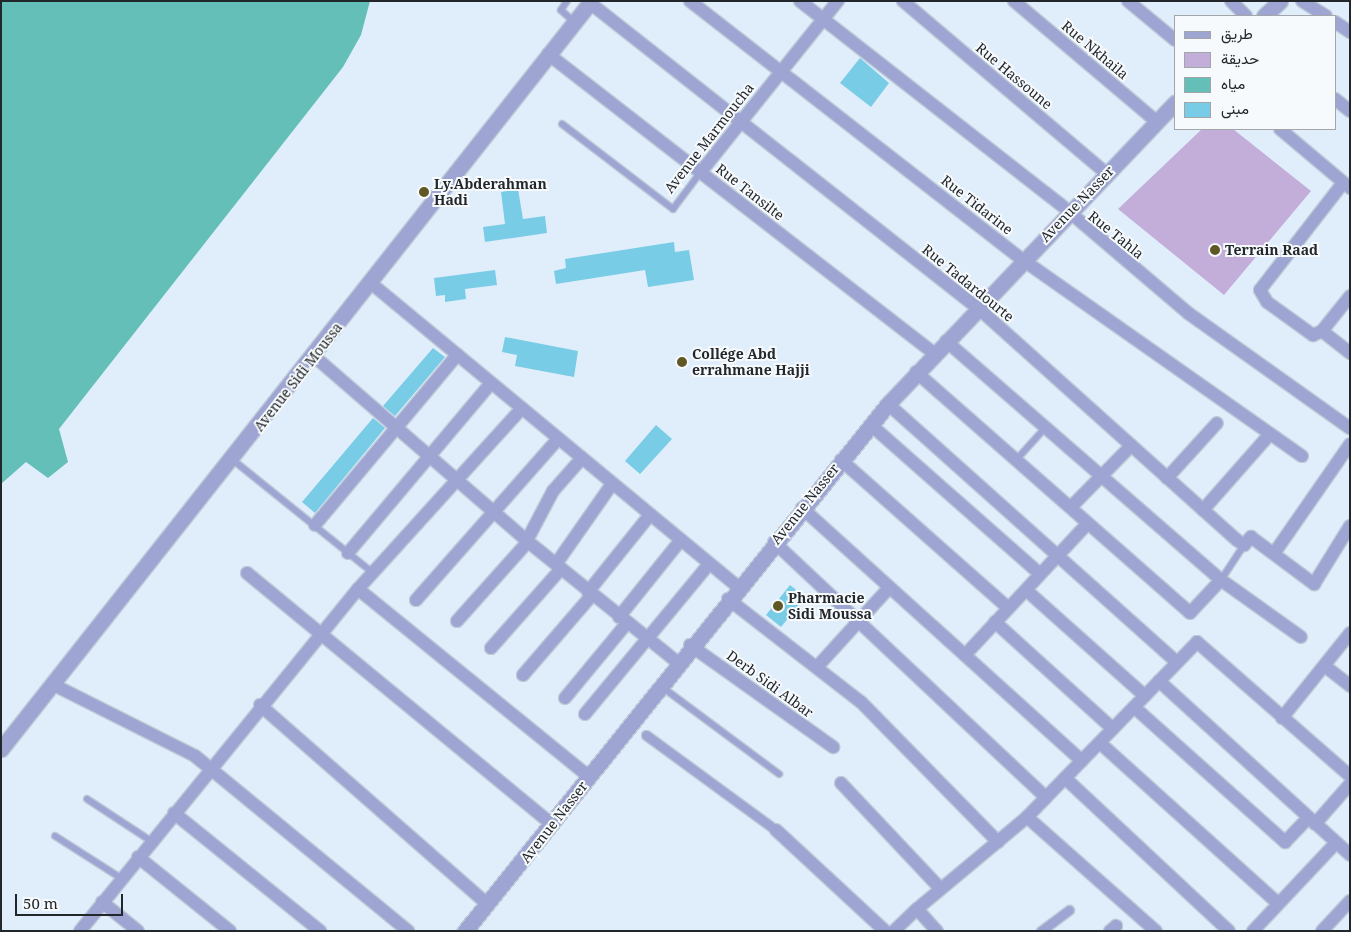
<!DOCTYPE html>
<html>
<head>
<meta charset="utf-8">
<style>
  body { margin:0 }
  #map { position:relative; width:1351px; height:932px; overflow:hidden; background:#e0eefc; font-family:"Noto Serif",Vazirmatn,serif }
  div>[style] { position:absolute }
  [style*='--x'] { left:calc(var(--x)*1px); top:calc(var(--y)*1px); width:calc(var(--w)*1px); rotate:calc(var(--a)*1deg) }
  .green>* { inset:0; background:#c3aeda }
  .water>* { inset:0; background:#64bfb9 }
  .building>* { inset:0; background:#79cce5 }
  .roads { filter:drop-shadow(1px 0 #becad7) drop-shadow(-1px 0 #becad7) drop-shadow(0 1px #becad7) drop-shadow(0 -1px #becad7) }
  .service>* { height:6px; margin:-3px; padding:0 3px; transform-origin:3px; border-radius:3px; background:#9ea5d3 }
  .pedestrian>* { height:9px; margin:-4.5px; padding:0 4.5px; transform-origin:4.5px; border-radius:4.5px; background:#9ea5d3 }
  .minor>* { height:12px; margin:-6px; padding:0 6px; transform-origin:6px; border-radius:6px; background:#9ea5d3 }
  .tertiary>* { height:15px; margin:-7.5px; padding:0 7.5px; transform-origin:7.5px; border-radius:7.5px; background:#9ea5d3 }
  .dots>* { width:14px; height:14px; translate:-50% -50%; box-sizing:border-box; border:2px solid #f7fafc; border-radius:50% }
  span { translate:-50% -50%; white-space:nowrap; text-align:center; line-height:1.15; -webkit-text-stroke:4px #f7fafc; paint-order:stroke }
  .street-label { font-size:14px; color:#22272c }
  .poi-label { font-size:14px; color:#22272c; font-weight:700 }
  .left { translate:0 -50%; text-align:left }
  .frame { position:absolute; inset:0; border:2px solid #22272c; pointer-events:none }
  .legend { position:absolute; left:1174px; top:15px; width:162px; height:115px; box-sizing:border-box; background:#f7fafc; border:1px solid #a2a6a9; margin:0; padding:6px 9px; list-style:none; font-size:15px; color:#22272c }
  .legend li { display:flex; align-items:center; gap:10px; height:25px }
  .legend b { width:25px; border:1px solid #a2a6a9 }
  .scale { position:absolute; left:15px; top:894px; width:108px; height:22px; box-sizing:border-box; border:2px solid #22272c; border-top:0; padding-left:6px; font-size:15px; line-height:18px; white-space:nowrap; color:#22272c; -webkit-text-stroke:4px #f7fafc; paint-order:stroke }
</style>
</head>
<body>
<div id="map">
  <div class="green">
    <i style="clip-path:polygon(1202px 129px,1233px 129px,1311px 191px,1224px 295px,1118px 209px)"></i>
  </div>
  <div class="water">
    <i style="clip-path:polygon(1px 1px,370px 1px,361px 35px,343px 67px,59px 429px,68px 462px,48px 478px,26px 462px,1px 484px)"></i>
  </div>
  <div class="building">
    <i style="clip-path:polygon(860px 58px,889px 83px,871px 107px,840px 83px)"></i>
    <i style="clip-path:polygon(518px 189px,523px 219px,545px 216px,547px 233px,485px 242px,483px 227px,505px 224px,501px 192px)"></i>
    <i style="clip-path:polygon(674px 242px,675px 252px,689px 250px,694px 280px,648px 287px,645px 270px,556px 284px,554px 271px,566px 268px,565px 259px)"></i>
    <i style="clip-path:polygon(495px 270px,497px 285px,465px 289px,466px 299px,445px 302px,445px 295px,436px 296px,434px 278px)"></i>
    <i style="clip-path:polygon(505px 337px,578px 351px,574px 377px,515px 366px,517px 355px,502px 352px)"></i>
    <i style="clip-path:polygon(433px 348px,445px 357px,395px 416px,383px 406px)"></i>
    <i style="clip-path:polygon(373px 418px,385px 428px,315px 513px,302px 502px)"></i>
    <i style="clip-path:polygon(656px 425px,672px 439px,640px 474px,625px 461px)"></i>
    <i style="clip-path:polygon(790px 585px,805px 597px,781px 627px,766px 615px)"></i>
  </div>
  <div class="roads">
    <div class="service">
      <i style="--x:567;--y:1;--w:11;--a:124"></i>
      <i style="--x:561;--y:10;--w:18;--a:43"></i>
      <i style="--x:562;--y:124;--w:140;--a:37.4"></i>
      <i style="--x:673;--y:209;--w:45;--a:-53.1"></i>
      <i style="--x:233;--y:460;--w:179;--a:38.9"></i>
      <i style="--x:1016;--y:460;--w:43;--a:-47.8"></i>
      <i style="--x:1221;--y:580;--w:42;--a:-56.7"></i>
      <i style="--x:662;--y:687;--w:146;--a:36.6"></i>
      <i style="--x:87;--y:799;--w:77;--a:33.3"></i>
      <i style="--x:55;--y:836;--w:78;--a:32.5"></i>
    </div>
    <div class="pedestrian">
      <i style="--x:646;--y:735;--w:161;--a:36.2"></i>
      <i style="--x:1041;--y:931;--w:35;--a:-37"></i>
    </div>
    <div class="minor">
      <i style="--x:690;--y:1;--w:422;--a:37.9"></i>
      <i style="--x:1023;--y:260;--w:341;--a:35.1"></i>
      <i style="--x:800;--y:1;--w:330;--a:38"></i>
      <i style="--x:1060;--y:204;--w:168;--a:40.4"></i>
      <i style="--x:1188;--y:313;--w:199;--a:35.4"></i>
      <i style="--x:903;--y:1;--w:266;--a:40.3"></i>
      <i style="--x:1014;--y:1;--w:186;--a:40.2"></i>
      <i style="--x:1128;--y:1;--w:61;--a:39.7"></i>
      <i style="--x:1231;--y:1;--w:21;--a:45"></i>
      <i style="--x:1302;--y:1;--w:28;--a:32"></i>
      <i style="--x:590;--y:3;--w:492;--a:38.2"></i>
      <i style="--x:977;--y:307;--w:349;--a:41.9"></i>
      <i style="--x:1237;--y:540;--w:9;--a:36"></i>
      <i style="--x:1244;--y:545;--w:11;--a:-49"></i>
      <i style="--x:1251;--y:537;--w:79;--a:36.7"></i>
      <i style="--x:1314;--y:584;--w:68;--a:-58.2"></i>
      <i style="--x:1335;--y:22;--w:18;--a:34"></i>
      <i style="--x:548;--y:54;--w:488;--a:37.8"></i>
      <i style="--x:1335;--y:99;--w:19;--a:39"></i>
      <i style="--x:1280;--y:129;--w:92;--a:40.1"></i>
      <i style="--x:700;--y:173;--w:221;--a:-51.3"></i>
      <i style="--x:1343;--y:183;--w:135;--a:127.8"></i>
      <i style="--x:1260;--y:290;--w:14;--a:60"></i>
      <i style="--x:1267;--y:302;--w:57;--a:35.7"></i>
      <i style="--x:1313;--y:335;--w:10;--a:-24"></i>
      <i style="--x:1322;--y:331;--w:45;--a:-51.3"></i>
      <i style="--x:372;--y:284;--w:475;--a:39.6"></i>
      <i style="--x:1322;--y:331;--w:36;--a:38"></i>
      <i style="--x:946;--y:341;--w:364;--a:41"></i>
      <i style="--x:1221;--y:580;--w:98;--a:35.5"></i>
      <i style="--x:315;--y:357;--w:279;--a:40.9"></i>
      <i style="--x:526;--y:540;--w:194;--a:38.9"></i>
      <i style="--x:916;--y:372;--w:365;--a:41.3"></i>
      <i style="--x:1190;--y:613;--w:45;--a:-46.8"></i>
      <i style="--x:888;--y:404;--w:387;--a:41.8"></i>
      <i style="--x:871;--y:425;--w:225;--a:41.4"></i>
      <i style="--x:841;--y:460;--w:223;--a:41.5"></i>
      <i style="--x:1167;--y:478;--w:74;--a:-47.7"></i>
      <i style="--x:1071;--y:507;--w:86;--a:-45.5"></i>
      <i style="--x:802;--y:508;--w:377;--a:42.1"></i>
      <i style="--x:1203;--y:510;--w:101;--a:-48.6"></i>
      <i style="--x:315;--y:525;--w:222;--a:-50.1"></i>
      <i style="--x:774;--y:542;--w:373;--a:43.2"></i>
      <i style="--x:1275;--y:552;--w:131;--a:-55.2"></i>
      <i style="--x:348;--y:553;--w:222;--a:-49.9"></i>
      <i style="--x:556;--y:564;--w:98;--a:-55"></i>
      <i style="--x:247;--y:573;--w:396;--a:39.5"></i>
      <i style="--x:358;--y:589;--w:298;--a:39.1"></i>
      <i style="--x:1026;--y:590;--w:159;--a:41.7"></i>
      <i style="--x:588;--y:592;--w:99;--a:-51.2"></i>
      <i style="--x:728;--y:599;--w:168;--a:37.8"></i>
      <i style="--x:861;--y:702;--w:196;--a:45.6"></i>
      <i style="--x:416;--y:600;--w:215;--a:-48.6"></i>
      <i style="--x:619;--y:617;--w:99;--a:-51.2"></i>
      <i style="--x:457;--y:621;--w:101;--a:-48.2"></i>
      <i style="--x:524;--y:546;--w:62;--a:-62.2"></i>
      <i style="--x:553;--y:491;--w:44;--a:-48.7"></i>
      <i style="--x:995;--y:622;--w:159;--a:42.2"></i>
      <i style="--x:690;--y:645;--w:176;--a:35.5"></i>
      <i style="--x:491;--y:648;--w:106;--a:-48.5"></i>
      <i style="--x:965;--y:655;--w:180;--a:-47"></i>
      <i style="--x:817;--y:667;--w:107;--a:-47.7"></i>
      <i style="--x:1326;--y:667;--w:31;--a:38"></i>
      <i style="--x:523;--y:675;--w:106;--a:-49.2"></i>
      <i style="--x:1159;--y:681;--w:258;--a:42.3"></i>
      <i style="--x:54;--y:685;--w:158;--a:26.7"></i>
      <i style="--x:195;--y:756;--w:276;--a:39.4"></i>
      <i style="--x:565;--y:698;--w:97;--a:-50.4"></i>
      <i style="--x:260;--y:705;--w:302;--a:41.2"></i>
      <i style="--x:1134;--y:707;--w:203;--a:41.8"></i>
      <i style="--x:1285;--y:842;--w:33;--a:-46"></i>
      <i style="--x:585;--y:714;--w:195;--a:-50.4"></i>
      <i style="--x:1282;--y:718;--w:109;--a:-51.3"></i>
      <i style="--x:1100;--y:743;--w:239;--a:42"></i>
      <i style="--x:1065;--y:778;--w:224;--a:43"></i>
      <i style="--x:841;--y:783;--w:144;--a:46.7"></i>
      <i style="--x:174;--y:813;--w:188;--a:38.9"></i>
      <i style="--x:1027;--y:817;--w:172;--a:41.5"></i>
      <i style="--x:1315;--y:824;--w:53;--a:-48.8"></i>
      <i style="--x:776;--y:830;--w:149;--a:42.8"></i>
      <i style="--x:138;--y:857;--w:118;--a:38.8"></i>
      <i style="--x:102;--y:902;--w:46;--a:38.9"></i>
      <i style="--x:917;--y:909;--w:143;--a:-39.9"></i>
      <i style="--x:1027;--y:817;--w:244;--a:-45.8"></i>
      <i style="--x:1197;--y:642;--w:203;--a:41.2"></i>
      <i style="--x:80;--y:931;--w:441;--a:-50.9"></i>
      <i style="--x:358;--y:589;--w:244;--a:-47.8"></i>
      <i style="--x:894;--y:931;--w:32;--a:-44"></i>
      <i style="--x:917;--y:909;--w:30;--a:48"></i>
      <i style="--x:1110;--y:931;--w:8;--a:-40"></i>
      <i style="--x:1253;--y:931;--w:121;--a:-46.7"></i>
      <i style="--x:1322;--y:931;--w:41;--a:-47"></i>
    </div>
    <div class="tertiary">
      <i style="--x:1264;--y:16;--w:22;--a:-43"></i>
      <i style="--x:1;--y:749;--w:953;--a:-51.73"></i>
      <i style="--x:465;--y:931;--w:676;--a:-51.25"></i>
      <i style="--x:888;--y:404;--w:416;--a:-46.4"></i>
    </div>
  </div>
  <div class="dots">
    <i style="left:424px;top:192px;background:#5f5824"></i>
    <i style="left:1215px;top:250px;background:#5f5824"></i>
    <i style="left:682px;top:362px;background:#5f5824"></i>
    <i style="left:778px;top:606px;background:#5f5824"></i>
  </div>
  <div class="street-label">
    <span style="left:1095px;top:50px;rotate:40deg">Rue Nkhaila</span>
    <span style="left:1014px;top:76px;rotate:40deg">Rue Hassoune</span>
    <span style="left:709px;top:138px;rotate:-52deg">Avenue Marmoucha</span>
    <span style="left:750px;top:192px;rotate:38deg">Rue Tansilte</span>
    <span style="left:1077px;top:204px;rotate:-46deg">Avenue Nasser</span>
    <span style="left:977px;top:205px;rotate:38deg">Rue Tidarine</span>
    <span style="left:1116px;top:235px;rotate:39deg">Rue Tahla</span>
    <span style="left:968px;top:283px;rotate:39deg">Rue Tadardourte</span>
    <span style="left:298px;top:377px;rotate:-52deg">Avenue Sidi Moussa</span>
    <span style="left:805px;top:504px;rotate:-51deg">Avenue Nasser</span>
    <span style="left:770px;top:684px;rotate:36deg">Derb Sidi Albar</span>
    <span style="left:554px;top:822px;rotate:-52deg">Avenue Nasser</span>
  </div>
  <div class="poi-label">
    <span class="left" style="left:434px;top:192px">Ly.Abderahman<br>Hadi</span>
    <span class="left" style="left:1225px;top:250px">Terrain Raad</span>
    <span class="left" style="left:692px;top:362px">Collége Abd<br>errahmane Hajji</span>
    <span class="left" style="left:788px;top:606px">Pharmacie<br>Sidi Moussa</span>
  </div>
  <div class="frame"></div>
  <ul class="legend">
  <li><b style="height:6px;background:#9ea5d3"></b>طريق</li>
  <li><b style="height:14px;background:#c3aeda"></b>حديقة</li>
  <li><b style="height:14px;background:#64bfb9"></b>مياه</li>
  <li><b style="height:14px;background:#79cce5"></b>مبنى</li>
  </ul>
  <div class="scale">50 m</div>
</div>
</body>
</html>
